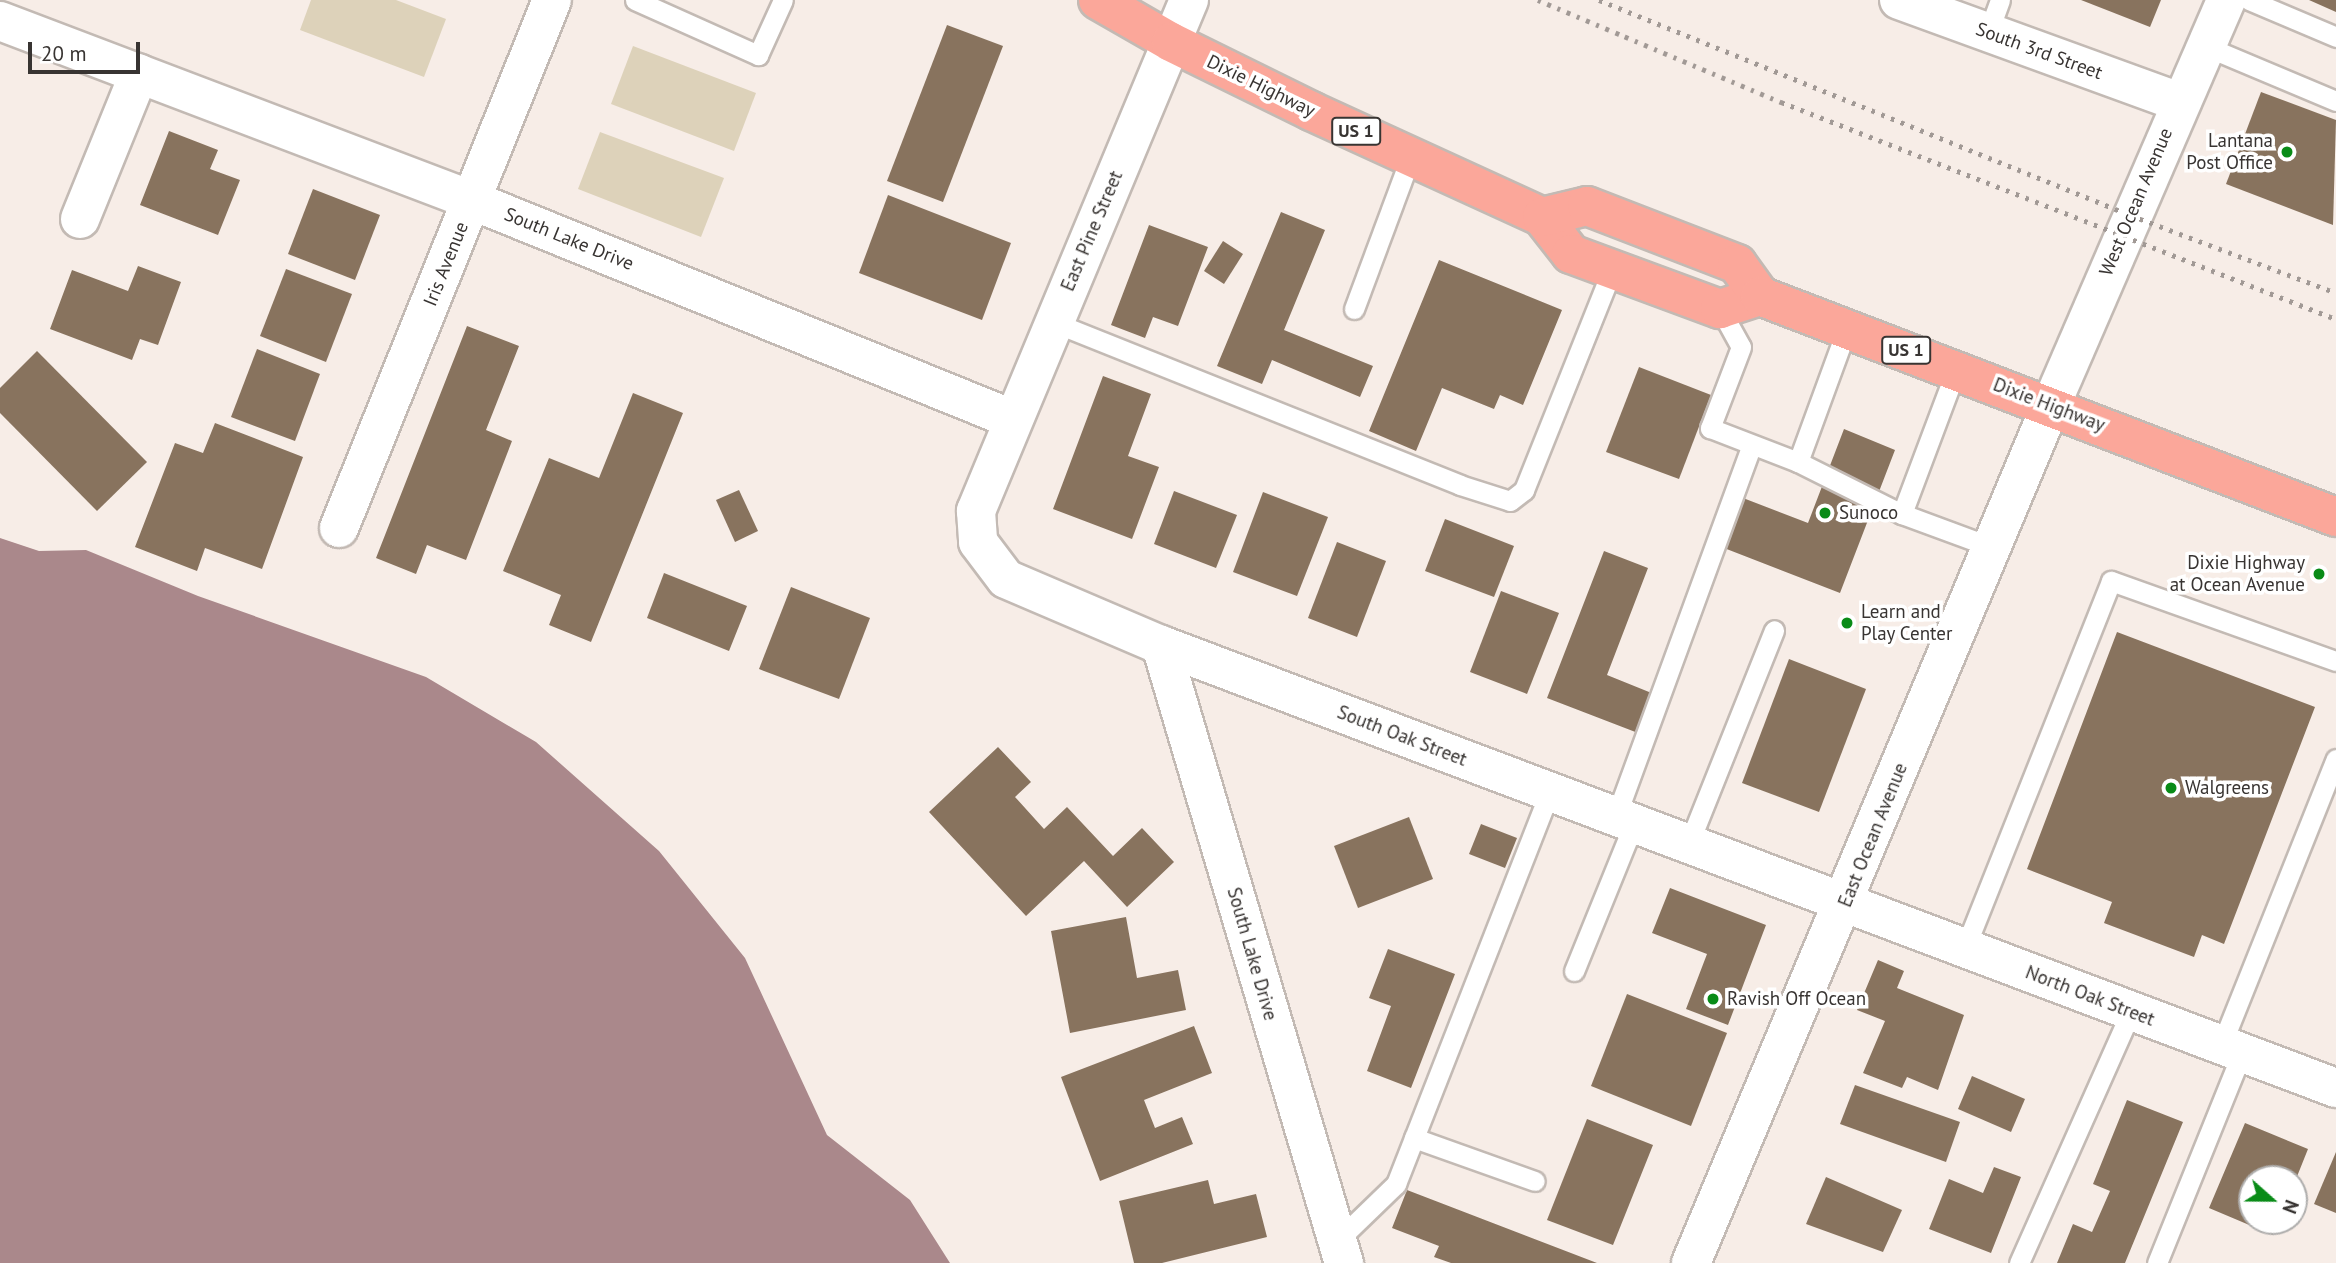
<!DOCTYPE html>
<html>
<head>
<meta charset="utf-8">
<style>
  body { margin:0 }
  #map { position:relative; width:2336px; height:1263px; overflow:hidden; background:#f7ede7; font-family:"PT Sans",sans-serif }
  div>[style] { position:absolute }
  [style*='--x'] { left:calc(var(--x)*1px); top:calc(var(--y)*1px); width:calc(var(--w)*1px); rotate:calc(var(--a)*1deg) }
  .green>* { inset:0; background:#ddd2ba }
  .water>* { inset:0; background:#aa888b }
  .building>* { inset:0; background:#88735e }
  .roads { filter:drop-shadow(2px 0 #c3bab4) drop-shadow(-2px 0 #c3bab4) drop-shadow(0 2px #c3bab4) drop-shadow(0 -2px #c3bab4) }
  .service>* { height:19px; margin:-9.5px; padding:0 9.5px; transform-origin:9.5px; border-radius:9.5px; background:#fff }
  .minor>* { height:38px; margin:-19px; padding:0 19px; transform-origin:19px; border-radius:19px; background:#fff }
  .tertiary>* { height:38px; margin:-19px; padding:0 19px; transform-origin:19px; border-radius:19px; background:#fff }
  .secondary>* { height:38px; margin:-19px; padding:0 19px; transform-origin:19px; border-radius:19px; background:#fff }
  .primary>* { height:38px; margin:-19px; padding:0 19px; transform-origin:19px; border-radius:19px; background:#fba79a }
  .rail>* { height:5px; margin-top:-2.5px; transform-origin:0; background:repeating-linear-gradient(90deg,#a19995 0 3.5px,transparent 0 10.5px) }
  .dots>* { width:19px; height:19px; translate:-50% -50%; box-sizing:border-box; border:4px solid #fff; border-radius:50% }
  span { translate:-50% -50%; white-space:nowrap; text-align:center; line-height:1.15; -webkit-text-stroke:7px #fff; paint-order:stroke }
  .shield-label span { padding:2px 5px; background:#fff; border:2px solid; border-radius:5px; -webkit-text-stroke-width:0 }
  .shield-label { font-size:18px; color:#383432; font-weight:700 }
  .street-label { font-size:19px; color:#383432 }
  .poi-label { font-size:19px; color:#383432 }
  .right { translate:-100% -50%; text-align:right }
  .left { translate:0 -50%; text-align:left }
  .north { position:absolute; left:2238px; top:1165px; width:70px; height:70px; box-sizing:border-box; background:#fff; border:2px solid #afaead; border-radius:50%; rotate:111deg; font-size:19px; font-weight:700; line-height:28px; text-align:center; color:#383432 }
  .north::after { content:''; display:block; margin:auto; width:24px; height:32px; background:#098b17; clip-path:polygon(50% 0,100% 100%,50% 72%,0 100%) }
  .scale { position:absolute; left:28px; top:42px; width:112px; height:32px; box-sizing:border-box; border:4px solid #383432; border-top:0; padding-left:9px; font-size:21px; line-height:24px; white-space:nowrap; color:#383432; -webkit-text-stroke:5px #fff; paint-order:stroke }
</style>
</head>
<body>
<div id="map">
  <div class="green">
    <i style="clip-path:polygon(311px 0,396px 0,446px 19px,424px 77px,300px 30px)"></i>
    <i style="clip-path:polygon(633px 46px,756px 93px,734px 151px,611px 104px)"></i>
    <i style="clip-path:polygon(600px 132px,724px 178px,701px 237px,578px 189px)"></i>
  </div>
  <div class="water">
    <i style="clip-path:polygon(0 538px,39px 551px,86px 550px,198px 596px,426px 677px,536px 742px,659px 851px,745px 958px,827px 1135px,910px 1200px,950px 1263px,0 1263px)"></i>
  </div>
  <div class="building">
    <i style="clip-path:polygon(2081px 0,2161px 0,2150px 27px)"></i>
    <i style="clip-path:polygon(2309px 0,2336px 0,2336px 12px)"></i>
    <i style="clip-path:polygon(947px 25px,1003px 46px,943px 202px,887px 181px)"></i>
    <i style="clip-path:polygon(2261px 92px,2336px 120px,2333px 225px,2226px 184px)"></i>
    <i style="clip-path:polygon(169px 131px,218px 150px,210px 169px,240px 180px,218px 235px,140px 205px)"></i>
    <i style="clip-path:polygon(313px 189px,380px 215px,355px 280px,288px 254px)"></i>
    <i style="clip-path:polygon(888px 195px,1011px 243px,982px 320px,859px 273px)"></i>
    <i style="clip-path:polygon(1281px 212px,1325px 230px,1284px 330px,1373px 366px,1360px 397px,1272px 360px,1262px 384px,1217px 366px)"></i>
    <i style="clip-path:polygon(1149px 225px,1208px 247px,1178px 326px,1153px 317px,1145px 338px,1111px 325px)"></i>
    <i style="clip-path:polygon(1223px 241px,1243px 254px,1224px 284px,1204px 271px)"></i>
    <i style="clip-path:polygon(1439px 260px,1562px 310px,1523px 405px,1500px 395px,1494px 409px,1442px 388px,1416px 451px,1369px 431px)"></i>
    <i style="clip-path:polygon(138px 266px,181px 282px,158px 345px,140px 339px,132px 360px,50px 329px,72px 270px,128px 291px)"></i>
    <i style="clip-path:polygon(286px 269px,352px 294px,326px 362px,260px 336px)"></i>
    <i style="clip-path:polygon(467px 326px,519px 346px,486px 430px,512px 441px,466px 560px,427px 545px,416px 574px,376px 558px)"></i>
    <i style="clip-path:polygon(257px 349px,320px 374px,295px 441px,231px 417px)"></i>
    <i style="clip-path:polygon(37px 351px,147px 462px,97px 511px,0 413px,0 388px)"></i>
    <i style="clip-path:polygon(1639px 367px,1711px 395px,1679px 479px,1606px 452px)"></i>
    <i style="clip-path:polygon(1103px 376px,1151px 394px,1128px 456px,1159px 467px,1132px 539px,1053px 509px)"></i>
    <i style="clip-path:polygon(633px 393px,683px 413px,591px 642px,549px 625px,561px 595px,503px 571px,549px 458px,599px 478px)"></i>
    <i style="clip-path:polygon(215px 423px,303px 457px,262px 569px,205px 548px,197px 571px,135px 547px,175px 443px,203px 453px)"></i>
    <i style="clip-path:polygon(1844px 429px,1895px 450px,1840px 593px,1724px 548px,1743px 498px,1808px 523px)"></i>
    <i style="clip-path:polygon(739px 490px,758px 531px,735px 542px,716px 500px)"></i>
    <i style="clip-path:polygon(1174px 491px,1237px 515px,1216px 568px,1154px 544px)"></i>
    <i style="clip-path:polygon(1263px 492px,1328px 517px,1297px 596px,1233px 572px)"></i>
    <i style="clip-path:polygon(1445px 519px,1514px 546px,1494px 597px,1425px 571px)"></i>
    <i style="clip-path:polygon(1337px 542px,1386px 561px,1357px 637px,1308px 618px)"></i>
    <i style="clip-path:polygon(1604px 551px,1648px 568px,1607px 675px,1654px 694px,1638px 733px,1547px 698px)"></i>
    <i style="clip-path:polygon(664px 573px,747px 606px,729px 651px,647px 618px)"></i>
    <i style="clip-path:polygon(791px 587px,870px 618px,839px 699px,759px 669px)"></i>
    <i style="clip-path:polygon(1501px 591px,1559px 613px,1527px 694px,1470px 672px)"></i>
    <i style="clip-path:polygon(2117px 632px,2315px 707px,2224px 944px,2202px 935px,2194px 957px,2104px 923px,2112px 902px,2027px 869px)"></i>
    <i style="clip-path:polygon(1789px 659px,1866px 689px,1819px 812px,1742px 783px)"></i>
    <i style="clip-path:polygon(998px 747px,1031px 782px,1015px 797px,1044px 829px,1067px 807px,1113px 856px,1142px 828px,1174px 862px,1127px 907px,1084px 861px,1026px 916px,929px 812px)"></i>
    <i style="clip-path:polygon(1409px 817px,1433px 879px,1358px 908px,1334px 846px)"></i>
    <i style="clip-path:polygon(1481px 824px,1517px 838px,1505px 868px,1469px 854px)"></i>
    <i style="clip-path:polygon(1670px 888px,1766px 925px,1728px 1025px,1686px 1009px,1707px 954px,1652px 933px)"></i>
    <i style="clip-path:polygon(1126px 917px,1137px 978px,1178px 970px,1186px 1010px,1070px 1033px,1051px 931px)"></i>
    <i style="clip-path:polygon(1388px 949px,1455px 974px,1411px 1088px,1367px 1071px,1391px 1006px,1369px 998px)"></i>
    <i style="clip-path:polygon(1878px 960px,1904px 971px,1897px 988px,1964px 1015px,1938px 1090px,1907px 1077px,1902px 1088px,1863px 1073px,1885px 1021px,1857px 1010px)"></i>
    <i style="clip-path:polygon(1627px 994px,1727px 1033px,1691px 1126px,1591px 1086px)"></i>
    <i style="clip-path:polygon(1194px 1026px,1212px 1073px,1144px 1100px,1155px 1128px,1182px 1117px,1193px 1144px,1100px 1181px,1061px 1077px)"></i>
    <i style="clip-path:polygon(1972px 1076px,2025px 1099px,2011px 1132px,1958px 1109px)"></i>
    <i style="clip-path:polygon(1855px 1085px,1960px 1122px,1946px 1162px,1840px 1124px)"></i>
    <i style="clip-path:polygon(2127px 1100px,2183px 1122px,2125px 1263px,2057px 1263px,2073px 1224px,2092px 1232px,2110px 1191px,2093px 1184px)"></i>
    <i style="clip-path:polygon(1587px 1119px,1653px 1145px,1613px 1245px,1547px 1220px)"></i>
    <i style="clip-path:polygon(2245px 1123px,2308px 1149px,2296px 1179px,2252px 1179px,2252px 1221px,2279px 1221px,2273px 1235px,2209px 1208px)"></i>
    <i style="clip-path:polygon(2336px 1152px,2336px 1213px,2314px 1204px)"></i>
    <i style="clip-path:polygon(1994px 1167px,2021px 1177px,1991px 1253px,1929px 1229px,1949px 1179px,1983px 1193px)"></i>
    <i style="clip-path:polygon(1826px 1177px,1902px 1210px,1883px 1252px,1806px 1224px)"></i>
    <i style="clip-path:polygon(1208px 1180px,1214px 1204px,1256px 1194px,1267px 1237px,1162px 1263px,1134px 1263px,1119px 1201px)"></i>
    <i style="clip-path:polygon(1407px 1190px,1597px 1263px,1451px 1263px,1434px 1257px,1439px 1246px,1392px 1228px)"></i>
  </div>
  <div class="roads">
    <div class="service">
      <i style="--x:635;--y:0;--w:135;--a:24.1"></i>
      <i style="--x:758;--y:55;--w:60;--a:-65.6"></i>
      <i style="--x:2249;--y:0;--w:95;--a:23"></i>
      <i style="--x:1988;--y:33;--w:35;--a:-70"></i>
      <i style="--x:2205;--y:46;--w:142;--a:22.8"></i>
      <i style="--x:1354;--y:309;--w:163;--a:-69.6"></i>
      <i style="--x:1720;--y:309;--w:43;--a:61.1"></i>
      <i style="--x:1741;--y:347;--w:87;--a:110.9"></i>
      <i style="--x:1710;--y:428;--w:94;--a:21.1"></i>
      <i style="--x:1798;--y:462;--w:143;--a:-69.9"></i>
      <i style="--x:1053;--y:322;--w:438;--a:21.8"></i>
      <i style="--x:1460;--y:485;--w:52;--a:17.7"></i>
      <i style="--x:1510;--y:501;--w:18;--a:-38"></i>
      <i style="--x:1524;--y:490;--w:237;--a:-68.2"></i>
      <i style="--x:1956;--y:370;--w:154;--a:110.6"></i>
      <i style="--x:1902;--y:514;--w:95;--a:20.3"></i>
      <i style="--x:1798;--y:462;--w:116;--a:26.6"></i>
      <i style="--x:1616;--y:816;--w:395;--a:-69.9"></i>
      <i style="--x:1689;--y:843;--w:229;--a:-68.2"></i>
      <i style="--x:1965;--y:948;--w:395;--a:-68.3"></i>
      <i style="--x:2111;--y:581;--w:239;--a:19.6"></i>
      <i style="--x:1574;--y:971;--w:160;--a:-67.9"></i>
      <i style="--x:2221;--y:1046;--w:309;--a:-68.2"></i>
      <i style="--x:1414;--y:1138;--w:128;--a:19.6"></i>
      <i style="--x:1337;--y:1241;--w:82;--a:-44"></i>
      <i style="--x:1396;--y:1184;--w:422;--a:-68.6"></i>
      <i style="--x:2019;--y:1263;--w:276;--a:-66"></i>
      <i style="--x:2157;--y:1263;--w:227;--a:-68"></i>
    </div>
    <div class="minor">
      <i style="--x:1189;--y:0;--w:554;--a:112.63"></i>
      <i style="--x:976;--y:511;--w:31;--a:86"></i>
      <i style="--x:978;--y:542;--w:46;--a:52.9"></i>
      <i style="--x:1006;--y:579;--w:168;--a:23.1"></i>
      <i style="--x:1161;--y:645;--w:1256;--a:20.66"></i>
      <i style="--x:1899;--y:0;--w:298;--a:20"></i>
      <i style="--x:0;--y:21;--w:504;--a:20.81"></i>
      <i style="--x:471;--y:200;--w:584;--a:22.04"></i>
      <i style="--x:80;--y:219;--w:157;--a:-67.9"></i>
      <i style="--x:339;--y:528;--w:569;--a:-68.03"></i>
      <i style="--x:1161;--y:645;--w:645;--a:73.51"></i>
    </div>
    <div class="tertiary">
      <i style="--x:2051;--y:405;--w:441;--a:-66.6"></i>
    </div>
    <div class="secondary">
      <i style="--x:1691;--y:1263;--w:930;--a:-67.24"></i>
    </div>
    <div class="primary">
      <i style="--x:1098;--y:0;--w:84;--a:29.9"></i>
      <i style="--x:1171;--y:42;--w:156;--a:26.2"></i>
      <i style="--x:1311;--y:111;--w:254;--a:24.6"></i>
      <i style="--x:1542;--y:217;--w:47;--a:51.9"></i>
      <i style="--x:1571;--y:254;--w:159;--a:20.3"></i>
      <i style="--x:1720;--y:309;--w:42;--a:-18"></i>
      <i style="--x:1542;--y:217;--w:46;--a:-13.7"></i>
      <i style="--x:1587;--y:206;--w:161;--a:21.1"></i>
      <i style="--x:1737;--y:264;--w:39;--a:54"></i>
      <i style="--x:1760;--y:296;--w:617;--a:20.99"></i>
    </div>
  </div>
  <div class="rail">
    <i style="--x:1538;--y:0;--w:264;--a:22.8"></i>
    <i style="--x:1781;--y:102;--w:596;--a:21.36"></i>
    <i style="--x:1599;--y:0;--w:573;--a:22.04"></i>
    <i style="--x:2130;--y:215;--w:220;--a:20.7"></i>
  </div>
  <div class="dots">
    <i style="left:2287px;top:152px;background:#098b17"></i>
    <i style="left:1825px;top:513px;background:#098b17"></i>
    <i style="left:2319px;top:574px;background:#098b17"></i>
    <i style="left:1847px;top:623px;background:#098b17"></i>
    <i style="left:2171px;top:788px;background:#098b17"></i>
    <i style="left:1713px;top:999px;background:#098b17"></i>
  </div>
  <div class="shield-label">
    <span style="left:1356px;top:131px">US 1</span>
    <span style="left:1906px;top:350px">US 1</span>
  </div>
  <div class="street-label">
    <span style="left:2039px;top:51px;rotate:20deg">South 3rd Street</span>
    <span style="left:1261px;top:86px;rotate:26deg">Dixie Highway</span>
    <span style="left:2136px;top:202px;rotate:-67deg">West Ocean Avenue</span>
    <span style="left:1092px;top:231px;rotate:-67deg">East Pine Street</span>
    <span style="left:569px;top:239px;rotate:22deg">South Lake Drive</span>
    <span style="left:446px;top:264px;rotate:-68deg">Iris Avenue</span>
    <span style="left:2049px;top:405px;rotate:21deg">Dixie Highway</span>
    <span style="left:1402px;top:736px;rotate:21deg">South Oak Street</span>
    <span style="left:1873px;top:835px;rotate:-68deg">East Ocean Avenue</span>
    <span style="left:1252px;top:954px;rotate:74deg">South Lake Drive</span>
    <span style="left:2090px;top:996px;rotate:21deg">North Oak Street</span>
  </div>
  <div class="poi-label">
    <span class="right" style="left:2273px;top:152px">Lantana<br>Post Office</span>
    <span class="left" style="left:1839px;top:513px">Sunoco</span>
    <span class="right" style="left:2305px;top:574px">Dixie Highway<br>at Ocean Avenue</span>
    <span class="left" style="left:1861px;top:623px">Learn and<br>Play Center</span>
    <span class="left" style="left:2185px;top:788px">Walgreens</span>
    <span class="left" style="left:1727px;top:999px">Ravish Off Ocean</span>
  </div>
  <div class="north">N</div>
  <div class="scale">20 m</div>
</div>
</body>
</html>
